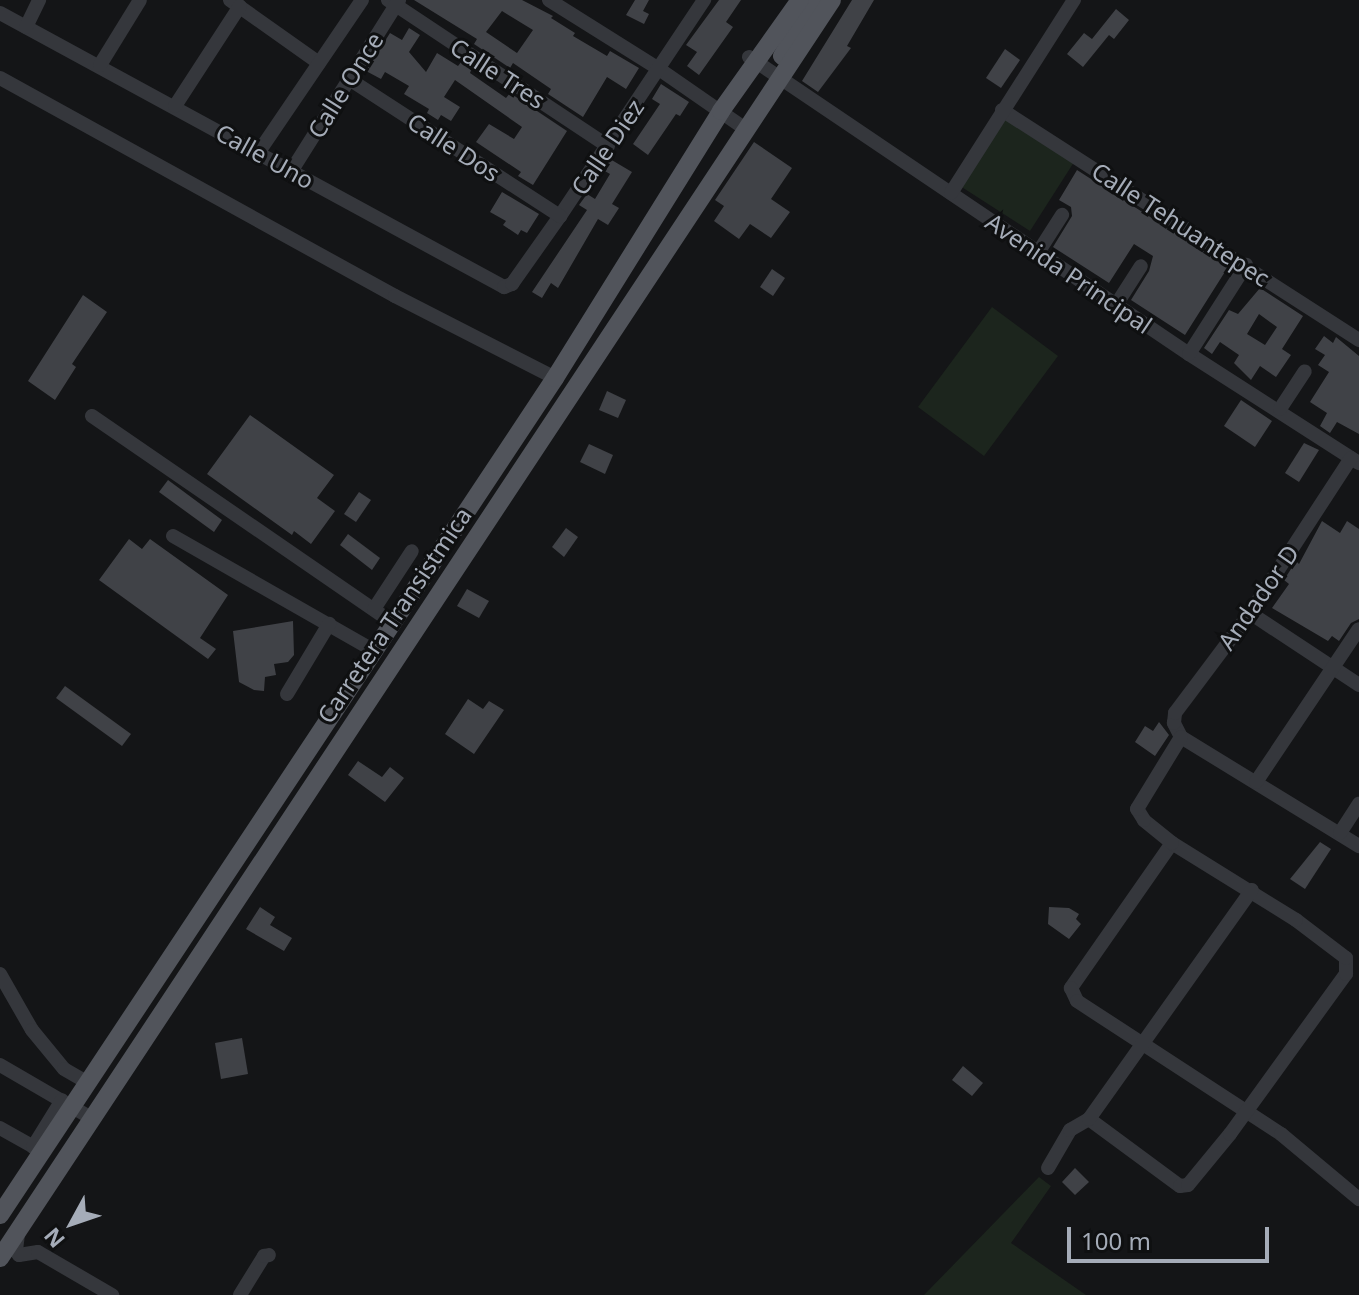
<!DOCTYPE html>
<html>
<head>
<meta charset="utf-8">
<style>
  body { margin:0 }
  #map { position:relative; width:1359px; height:1295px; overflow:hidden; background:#141517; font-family:"Noto Sans",sans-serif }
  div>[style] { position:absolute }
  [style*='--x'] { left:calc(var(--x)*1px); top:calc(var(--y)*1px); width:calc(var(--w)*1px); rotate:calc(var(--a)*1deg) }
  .green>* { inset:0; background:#1c251d }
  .building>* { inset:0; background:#404247 }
  .minor>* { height:14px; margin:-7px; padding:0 7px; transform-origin:7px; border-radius:7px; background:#35373c }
  .major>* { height:18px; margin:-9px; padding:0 9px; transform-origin:9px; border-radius:9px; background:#51545b }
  span { translate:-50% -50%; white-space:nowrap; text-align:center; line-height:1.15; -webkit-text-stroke:6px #0f1011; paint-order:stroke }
  .street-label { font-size:24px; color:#a5acb8 }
  .north { position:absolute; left:32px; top:1183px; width:80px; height:80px; -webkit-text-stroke:6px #0f1011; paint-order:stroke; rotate:230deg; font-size:22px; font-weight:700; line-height:32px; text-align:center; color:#a5acb8 }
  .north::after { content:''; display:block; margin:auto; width:28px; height:36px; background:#a5acb8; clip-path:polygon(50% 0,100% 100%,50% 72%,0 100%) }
  .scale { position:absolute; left:1067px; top:1227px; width:202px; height:36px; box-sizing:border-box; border:4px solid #a5acb8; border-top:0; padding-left:10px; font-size:24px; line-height:28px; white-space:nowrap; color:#a5acb8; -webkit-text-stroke:6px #0f1011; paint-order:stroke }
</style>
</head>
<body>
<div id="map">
  <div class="green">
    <i style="clip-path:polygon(1002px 112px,1076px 159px,1030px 231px,957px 184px)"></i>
    <i style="clip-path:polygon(992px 307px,1058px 356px,984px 456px,918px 407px)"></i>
    <i style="clip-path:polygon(1039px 1177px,1051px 1186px,1011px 1243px,1086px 1295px,924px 1295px)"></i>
  </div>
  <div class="building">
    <i style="clip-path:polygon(evenodd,414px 0,522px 0,553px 16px,551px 18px,575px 33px,573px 36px,607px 56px,610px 51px,639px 68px,626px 89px,607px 77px,583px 117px,548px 94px,551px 89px,513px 63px,510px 68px,474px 44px,477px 39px,414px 0,502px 11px,533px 30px,517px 53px,486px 32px,502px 11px)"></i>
    <i style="clip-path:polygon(635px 0,649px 0,643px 11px,649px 14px,644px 24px,626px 15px)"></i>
    <i style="clip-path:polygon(719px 0,741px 0,726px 22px,733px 27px,699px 75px,687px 66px,697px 52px,686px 45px)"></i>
    <i style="clip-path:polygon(852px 0,874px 0,847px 46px,851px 48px,818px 92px,802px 81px)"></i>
    <i style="clip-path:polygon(1116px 9px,1129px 20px,1114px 39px,1109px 35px,1083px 67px,1067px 54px,1084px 33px,1092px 39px)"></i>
    <i style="clip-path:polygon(409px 28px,420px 35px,409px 52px,426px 72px,437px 53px,458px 66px,462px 61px,472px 68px,470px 73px,506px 98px,510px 93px,567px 131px,533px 185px,518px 176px,521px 172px,476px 142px,489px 124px,514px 139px,522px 127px,455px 80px,444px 97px,460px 107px,451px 121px,441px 115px,438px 120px,427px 113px,429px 109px,404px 94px,409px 86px,385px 72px,381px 79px,366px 71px,390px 33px,402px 40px)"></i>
    <i style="clip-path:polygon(1005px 49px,1020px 60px,1001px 88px,986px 78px)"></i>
    <i style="clip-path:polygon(661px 84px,689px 102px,680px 116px,676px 114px,648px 155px,633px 144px,660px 104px,652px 99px)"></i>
    <i style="clip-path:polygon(754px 142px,792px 168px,771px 199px,790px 212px,771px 238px,750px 224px,739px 239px,714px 221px,724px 206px,715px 200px)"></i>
    <i style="clip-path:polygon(610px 159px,632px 172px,612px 204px,619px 208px,608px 225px,598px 219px,558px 288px,551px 283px,542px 298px,532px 292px,587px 210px,579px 205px,587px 194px,595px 199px,610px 174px,603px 170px)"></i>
    <i style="clip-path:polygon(1077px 170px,1228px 267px,1185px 335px,1131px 300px,1149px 271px,1153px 256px,1134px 244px,1109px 283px,1053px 247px,1072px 216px,1071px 207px,1059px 200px)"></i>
    <i style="clip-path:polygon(502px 192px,539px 214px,527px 233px,521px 230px,518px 235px,503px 225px,506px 221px,490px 212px)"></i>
    <i style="clip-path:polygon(772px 269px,785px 278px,773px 296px,760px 287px)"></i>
    <i style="clip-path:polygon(evenodd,1260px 288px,1303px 316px,1282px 349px,1291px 355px,1276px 377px,1260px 366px,1251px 380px,1234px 363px,1239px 355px,1220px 342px,1212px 354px,1204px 348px,1229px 310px,1238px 314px,1260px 288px,1259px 314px,1277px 327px,1265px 345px,1247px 334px,1259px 314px)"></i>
    <i style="clip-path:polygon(83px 295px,107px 312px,72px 364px,76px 367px,55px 400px,28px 381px)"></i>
    <i style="clip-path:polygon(1324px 336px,1333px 343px,1336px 337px,1359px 356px,1359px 434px,1337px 422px,1330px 433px,1320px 426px,1327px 413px,1310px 402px,1329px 372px,1318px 365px,1325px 355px,1315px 349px)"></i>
    <i style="clip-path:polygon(607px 391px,626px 400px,618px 418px,599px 410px)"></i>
    <i style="clip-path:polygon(1241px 400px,1272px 421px,1255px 447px,1224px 426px)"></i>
    <i style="clip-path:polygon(250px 415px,334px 475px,317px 498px,335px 511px,311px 544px,294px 531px,292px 535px,207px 474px)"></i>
    <i style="clip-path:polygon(1304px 443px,1319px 450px,1299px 482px,1285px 473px)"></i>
    <i style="clip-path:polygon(589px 444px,613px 455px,605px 474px,580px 462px)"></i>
    <i style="clip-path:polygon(168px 480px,222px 520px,214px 532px,159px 492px)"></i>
    <i style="clip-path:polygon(359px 492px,371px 500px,356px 522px,344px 514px)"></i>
    <i style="clip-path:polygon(1322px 521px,1340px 533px,1347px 521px,1359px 529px,1359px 619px,1351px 623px,1339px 641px,1332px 636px,1328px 641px,1272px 608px,1289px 584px,1284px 580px,1296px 561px,1299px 564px)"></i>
    <i style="clip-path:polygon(566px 528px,578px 537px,564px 557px,552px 547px)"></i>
    <i style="clip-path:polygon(348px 534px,380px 558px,372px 570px,340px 545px)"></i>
    <i style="clip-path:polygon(129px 539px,142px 549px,150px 539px,228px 595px,200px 638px,216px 649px,208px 659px,99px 580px)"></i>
    <i style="clip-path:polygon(467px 589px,489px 601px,479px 618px,457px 606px)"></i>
    <i style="clip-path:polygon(293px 621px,294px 655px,288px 662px,274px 664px,276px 675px,265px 677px,264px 691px,254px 690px,239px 682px,233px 631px)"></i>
    <i style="clip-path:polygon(65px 686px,131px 734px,122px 746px,56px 698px)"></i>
    <i style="clip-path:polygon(468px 699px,483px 709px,489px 701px,504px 710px,474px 754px,445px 734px)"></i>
    <i style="clip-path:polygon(1159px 722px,1169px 735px,1155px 756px,1135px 742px,1145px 726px,1153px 731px)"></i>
    <i style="clip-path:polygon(358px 761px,382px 777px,390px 767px,404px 778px,385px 802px,348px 775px)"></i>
    <i style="clip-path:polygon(1320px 842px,1331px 849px,1305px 889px,1290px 879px)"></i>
    <i style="clip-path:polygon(260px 907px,275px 917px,270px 925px,292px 938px,284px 951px,246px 929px)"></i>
    <i style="clip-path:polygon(1049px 907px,1069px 908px,1079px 914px,1076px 919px,1081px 924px,1069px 939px,1048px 924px)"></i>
    <i style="clip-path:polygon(242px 1038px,248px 1074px,221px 1079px,215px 1043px)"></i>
    <i style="clip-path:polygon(963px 1066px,983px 1083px,972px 1096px,952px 1080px)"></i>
    <i style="clip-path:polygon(1075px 1168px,1089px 1182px,1075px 1195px,1062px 1182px)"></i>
  </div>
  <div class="minor">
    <i style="--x:230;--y:0;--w:109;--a:35.3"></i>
    <i style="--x:388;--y:0;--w:264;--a:33.6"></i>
    <i style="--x:549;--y:0;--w:130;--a:32.1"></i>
    <i style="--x:659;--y:69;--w:107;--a:34.7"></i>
    <i style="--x:0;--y:13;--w:574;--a:28.53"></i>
    <i style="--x:504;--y:287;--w:9;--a:-21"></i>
    <i style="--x:512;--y:284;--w:83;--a:-54.8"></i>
    <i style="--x:560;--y:216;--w:260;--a:-56.3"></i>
    <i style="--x:26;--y:27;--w:30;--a:-64"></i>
    <i style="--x:749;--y:57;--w:531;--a:34.02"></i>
    <i style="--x:1189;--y:354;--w:202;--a:32.7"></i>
    <i style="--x:100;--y:65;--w:76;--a:-58.4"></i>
    <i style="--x:0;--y:78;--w:451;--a:28.9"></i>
    <i style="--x:395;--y:296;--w:180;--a:27.1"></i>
    <i style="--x:349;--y:79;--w:252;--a:33"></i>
    <i style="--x:175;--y:106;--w:119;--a:-57"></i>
    <i style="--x:1002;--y:110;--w:425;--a:32.8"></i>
    <i style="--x:258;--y:153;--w:185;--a:-55.8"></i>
    <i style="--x:292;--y:170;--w:201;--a:-57.8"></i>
    <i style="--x:951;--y:193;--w:229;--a:-57.5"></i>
    <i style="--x:1039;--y:251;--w:43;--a:-57.4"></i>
    <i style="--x:1116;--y:305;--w:46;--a:-57.3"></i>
    <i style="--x:1189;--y:354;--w:106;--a:-57.4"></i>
    <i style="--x:1280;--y:409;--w:45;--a:-56.7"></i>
    <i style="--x:92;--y:416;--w:364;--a:34.5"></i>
    <i style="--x:173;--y:536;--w:230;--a:29.7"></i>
    <i style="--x:374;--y:609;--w:69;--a:-56.8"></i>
    <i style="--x:1250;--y:613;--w:131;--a:33.4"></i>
    <i style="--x:287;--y:694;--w:82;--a:-59"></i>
    <i style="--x:1181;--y:737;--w:16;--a:-117"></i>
    <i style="--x:1174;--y:723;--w:10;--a:-84"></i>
    <i style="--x:1175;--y:713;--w:125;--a:-53.1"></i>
    <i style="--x:1250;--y:613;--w:185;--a:-56.9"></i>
    <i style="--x:1181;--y:737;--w:209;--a:31.5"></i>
    <i style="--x:1256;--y:782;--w:184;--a:-56.1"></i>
    <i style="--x:1340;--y:833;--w:35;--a:-57"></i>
    <i style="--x:1172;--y:843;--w:177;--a:124.9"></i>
    <i style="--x:1071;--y:988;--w:14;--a:65"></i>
    <i style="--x:1077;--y:1001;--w:244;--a:33.1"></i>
    <i style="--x:1281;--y:1134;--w:102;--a:39.8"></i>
    <i style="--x:0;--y:974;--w:64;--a:60.3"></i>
    <i style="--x:32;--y:1030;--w:50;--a:50.6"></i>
    <i style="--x:64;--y:1069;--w:28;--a:30"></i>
    <i style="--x:0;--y:1065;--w:105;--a:30.2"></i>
    <i style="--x:1089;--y:1119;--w:113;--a:36.4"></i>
    <i style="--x:1180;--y:1186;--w:8;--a:-7"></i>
    <i style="--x:1188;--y:1185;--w:66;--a:-50.5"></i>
    <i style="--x:1230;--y:1134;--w:198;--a:-54.1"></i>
    <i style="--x:1346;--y:974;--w:16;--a:-90"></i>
    <i style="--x:1346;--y:958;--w:63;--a:-142.8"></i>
    <i style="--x:1296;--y:920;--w:146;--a:-148.2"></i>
    <i style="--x:1172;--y:843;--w:36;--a:-141"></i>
    <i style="--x:1144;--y:820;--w:13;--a:-122"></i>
    <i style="--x:1137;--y:809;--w:84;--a:-58.6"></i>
    <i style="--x:0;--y:1128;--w:47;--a:29.3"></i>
    <i style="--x:33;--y:1147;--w:55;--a:-58.3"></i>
    <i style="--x:1048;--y:1168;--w:44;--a:-59.9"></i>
    <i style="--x:1070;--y:1130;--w:22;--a:-30"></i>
    <i style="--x:1089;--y:1119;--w:281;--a:-54.6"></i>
    <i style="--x:18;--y:1234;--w:17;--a:97"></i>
    <i style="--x:16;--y:1251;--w:5;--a:53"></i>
    <i style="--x:19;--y:1255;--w:19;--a:-9"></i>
    <i style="--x:38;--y:1252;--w:86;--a:30.2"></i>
    <i style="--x:240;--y:1295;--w:46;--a:-58.4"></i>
    <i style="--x:264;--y:1256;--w:5;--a:-11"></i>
  </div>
  <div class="major">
    <i style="--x:782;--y:56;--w:65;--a:-59.5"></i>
    <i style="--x:0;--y:1215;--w:1004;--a:-56.45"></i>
    <i style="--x:555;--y:378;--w:314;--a:-58.1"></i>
    <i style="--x:721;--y:111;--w:136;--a:-54.6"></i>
    <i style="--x:0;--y:1258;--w:1508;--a:-56.52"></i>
  </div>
  <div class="street-label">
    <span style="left:498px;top:73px;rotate:33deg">Calle Tres</span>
    <span style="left:345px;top:85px;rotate:-58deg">Calle Once</span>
    <span style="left:454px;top:147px;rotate:33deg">Calle Dos</span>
    <span style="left:607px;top:147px;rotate:-56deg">Calle Diez</span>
    <span style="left:265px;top:156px;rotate:29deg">Calle Uno</span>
    <span style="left:1181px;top:224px;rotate:33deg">Calle Tehuantepec</span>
    <span style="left:1069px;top:273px;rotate:34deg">Avenida Principal</span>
    <span style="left:1258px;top:597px;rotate:-55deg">Andador D</span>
    <span style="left:394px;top:615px;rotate:-56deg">Carretera Transistmica</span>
  </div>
  <div class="north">N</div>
  <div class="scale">100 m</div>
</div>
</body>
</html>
